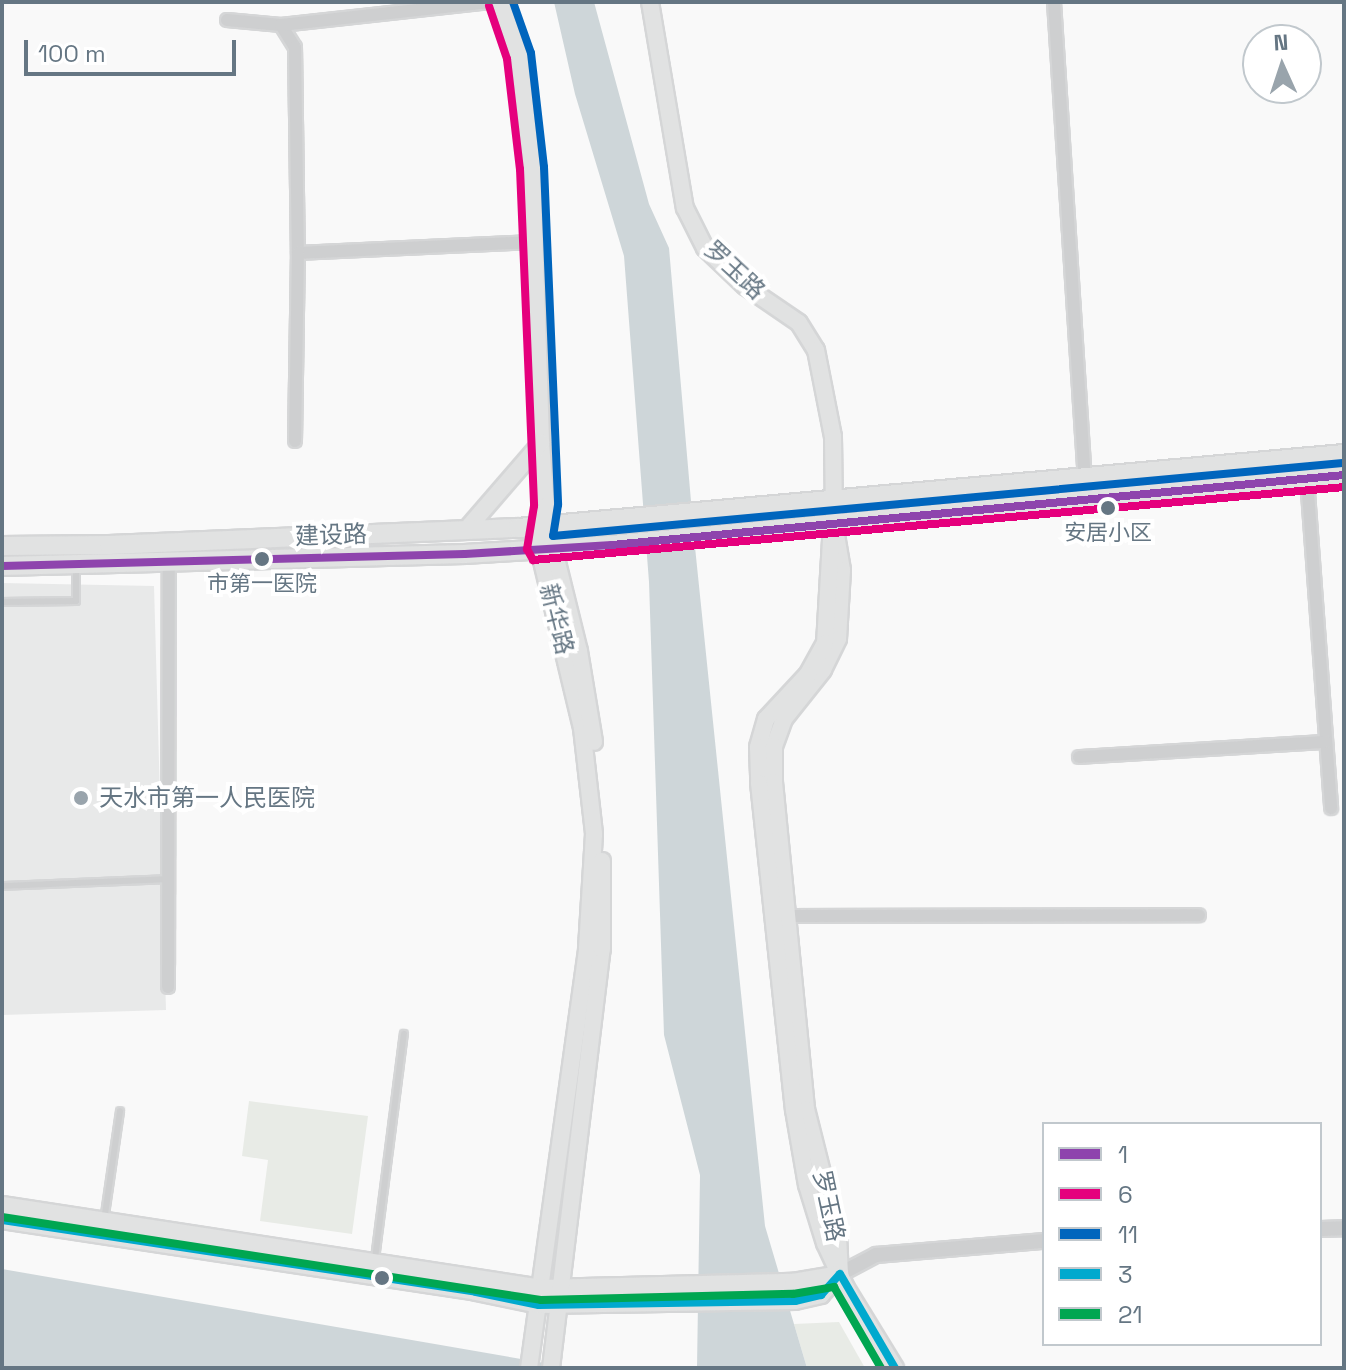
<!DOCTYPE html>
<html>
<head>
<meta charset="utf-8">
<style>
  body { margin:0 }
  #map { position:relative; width:1346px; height:1370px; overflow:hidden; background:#f9f9f9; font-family:"Space Grotesk","Noto Sans SC",sans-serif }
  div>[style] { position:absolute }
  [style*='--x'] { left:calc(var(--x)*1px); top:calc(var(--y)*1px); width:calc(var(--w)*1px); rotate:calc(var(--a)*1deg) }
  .built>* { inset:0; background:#e8e9e9 }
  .green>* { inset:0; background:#e8ebe6 }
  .water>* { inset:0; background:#ced6d9 }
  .roads { filter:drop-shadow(2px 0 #d5d6d7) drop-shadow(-2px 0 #d5d6d7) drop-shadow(0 2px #d5d6d7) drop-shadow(0 -2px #d5d6d7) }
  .service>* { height:6px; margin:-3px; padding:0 3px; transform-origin:3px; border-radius:3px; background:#cecfd0 }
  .minor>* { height:12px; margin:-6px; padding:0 6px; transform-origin:6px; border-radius:6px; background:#cecfd0 }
  .tertiary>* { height:14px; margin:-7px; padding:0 7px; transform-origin:7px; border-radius:7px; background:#cecfd0 }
  .secondary>* { height:16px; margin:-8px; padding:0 8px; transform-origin:8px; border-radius:8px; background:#e1e2e2 }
  .primary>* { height:18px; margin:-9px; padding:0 9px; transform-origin:9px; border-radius:9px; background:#e1e2e2 }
  .bus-1>* { height:8px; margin:-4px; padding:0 4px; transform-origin:4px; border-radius:4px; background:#8e44ad }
  .bus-2>* { height:8px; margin:-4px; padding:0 4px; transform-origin:4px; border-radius:4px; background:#e5007d }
  .bus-3>* { height:8px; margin:-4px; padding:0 4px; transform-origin:4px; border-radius:4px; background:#0065bd }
  .bus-4>* { height:8px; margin:-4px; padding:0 4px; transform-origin:4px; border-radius:4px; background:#00a9ce }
  .bus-5>* { height:8px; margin:-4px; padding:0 4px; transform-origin:4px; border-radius:4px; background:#00a651 }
  .dots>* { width:22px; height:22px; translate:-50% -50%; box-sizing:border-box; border:4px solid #fff; border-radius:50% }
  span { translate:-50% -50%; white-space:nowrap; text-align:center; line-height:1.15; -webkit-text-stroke:8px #fff; paint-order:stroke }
  .bus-label { font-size:22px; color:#657683 }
  .street-label { font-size:24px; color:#657683 }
  .poi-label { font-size:24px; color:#657683 }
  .left { translate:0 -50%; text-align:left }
  .frame { position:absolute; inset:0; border:4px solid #657683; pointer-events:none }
  .legend { position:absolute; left:1042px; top:1122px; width:280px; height:224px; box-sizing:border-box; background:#fff; border:2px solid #c1c8cd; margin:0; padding:10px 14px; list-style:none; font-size:24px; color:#657683 }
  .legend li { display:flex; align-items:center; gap:16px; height:40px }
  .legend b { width:40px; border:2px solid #c1c8cd }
  .north { position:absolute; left:1242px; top:24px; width:80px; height:80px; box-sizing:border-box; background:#fff; border:2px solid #c1c8cd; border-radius:50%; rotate:357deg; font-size:22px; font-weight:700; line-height:32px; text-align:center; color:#657683 }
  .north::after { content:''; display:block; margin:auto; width:28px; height:36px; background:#99a4ac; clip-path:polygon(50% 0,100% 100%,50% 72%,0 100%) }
  .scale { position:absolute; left:24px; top:40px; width:212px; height:36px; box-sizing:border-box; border:4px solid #657683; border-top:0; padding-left:10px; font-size:24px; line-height:28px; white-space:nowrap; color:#657683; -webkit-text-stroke:6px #fff; paint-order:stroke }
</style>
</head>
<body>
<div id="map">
  <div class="built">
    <i style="clip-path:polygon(2px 583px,154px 586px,166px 1010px,2px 1015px)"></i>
  </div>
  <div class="green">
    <i style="clip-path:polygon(249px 1101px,368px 1116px,352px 1234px,260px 1221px,268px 1160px,242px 1156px)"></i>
    <i style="clip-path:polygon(839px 1322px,865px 1368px,807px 1368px,794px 1324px)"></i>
  </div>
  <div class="water">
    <i style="clip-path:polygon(554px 2px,594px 2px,649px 204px,669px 248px,695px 547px,765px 1226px,807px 1368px,697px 1368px,700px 1175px,664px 1035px,649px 582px,624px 256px,575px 94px)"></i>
    <i style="clip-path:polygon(2px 1269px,573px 1368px,2px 1368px)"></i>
  </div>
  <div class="roads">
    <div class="service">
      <i style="--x:2;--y:602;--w:74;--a:-0.8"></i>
      <i style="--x:76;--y:601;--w:36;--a:-90"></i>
      <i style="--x:2;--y:886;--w:166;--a:-2.4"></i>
      <i style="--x:104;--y:1221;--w:111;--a:-81.7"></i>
      <i style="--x:375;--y:1259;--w:227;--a:-82.7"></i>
    </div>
    <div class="minor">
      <i style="--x:1054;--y:2;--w:476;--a:86.3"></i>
      <i style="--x:227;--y:20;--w:54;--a:5.3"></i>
      <i style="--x:281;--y:25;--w:26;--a:58"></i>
      <i style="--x:295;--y:47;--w:206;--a:89.2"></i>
      <i style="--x:298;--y:253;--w:235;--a:-2.7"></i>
      <i style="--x:281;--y:25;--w:208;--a:-6.3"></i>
      <i style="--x:295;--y:441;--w:188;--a:-89.1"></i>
      <i style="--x:1307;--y:479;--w:330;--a:85.8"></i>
      <i style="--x:1079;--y:757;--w:247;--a:-3.5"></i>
      <i style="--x:790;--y:916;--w:409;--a:-0.1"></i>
      <i style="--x:168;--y:987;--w:423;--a:-89.9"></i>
    </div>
    <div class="tertiary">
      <i style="--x:1320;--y:1229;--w:24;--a:-2"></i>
      <i style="--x:840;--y:1274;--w:41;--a:-27.8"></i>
      <i style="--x:876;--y:1255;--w:169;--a:-4.8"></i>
    </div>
    <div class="secondary">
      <i style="--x:500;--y:2;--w:57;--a:70.6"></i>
      <i style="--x:519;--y:56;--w:113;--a:83.4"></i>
      <i style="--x:532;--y:168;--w:275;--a:88.1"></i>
      <i style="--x:541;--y:443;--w:63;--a:85.5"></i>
      <i style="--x:546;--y:506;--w:44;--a:99.2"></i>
      <i style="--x:539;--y:549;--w:184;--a:76.5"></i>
      <i style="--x:582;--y:728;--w:107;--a:83.5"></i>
      <i style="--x:594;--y:834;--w:116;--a:93.5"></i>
      <i style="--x:587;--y:950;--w:422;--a:97.9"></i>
      <i style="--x:650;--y:2;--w:209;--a:80.4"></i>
      <i style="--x:685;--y:208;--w:45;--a:63.4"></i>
      <i style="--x:705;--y:248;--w:55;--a:43.5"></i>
      <i style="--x:745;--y:286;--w:65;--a:34.4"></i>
      <i style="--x:799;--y:323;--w:32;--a:58"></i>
      <i style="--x:816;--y:350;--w:89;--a:78.9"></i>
      <i style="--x:833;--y:437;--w:86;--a:89.3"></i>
      <i style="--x:834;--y:523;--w:48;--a:80.3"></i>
      <i style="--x:842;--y:570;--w:69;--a:93.3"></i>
      <i style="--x:838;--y:639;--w:34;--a:116"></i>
      <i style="--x:823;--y:670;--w:63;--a:128.5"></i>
      <i style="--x:784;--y:719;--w:29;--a:110"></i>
      <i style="--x:774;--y:746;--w:36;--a:90"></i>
      <i style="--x:774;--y:782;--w:329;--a:84.4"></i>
      <i style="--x:806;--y:1109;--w:131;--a:75.9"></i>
      <i style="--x:838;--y:1236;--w:38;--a:87"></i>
      <i style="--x:466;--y:530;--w:115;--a:-49.2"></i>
      <i style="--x:551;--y:538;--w:116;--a:76.1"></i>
      <i style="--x:579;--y:651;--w:92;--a:80.6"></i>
      <i style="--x:831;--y:540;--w:103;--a:93.3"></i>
      <i style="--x:825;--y:643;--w:37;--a:119"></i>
      <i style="--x:807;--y:675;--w:60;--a:133"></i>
      <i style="--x:766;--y:719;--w:29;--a:106"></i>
      <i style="--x:758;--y:747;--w:36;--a:88"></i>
      <i style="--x:759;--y:783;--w:329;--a:83.9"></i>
      <i style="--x:794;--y:1110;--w:76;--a:80.2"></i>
      <i style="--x:807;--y:1185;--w:61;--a:72.8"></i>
      <i style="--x:825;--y:1243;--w:50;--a:65"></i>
      <i style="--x:846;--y:1288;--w:94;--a:58.5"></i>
      <i style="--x:2;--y:1205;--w:546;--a:8.74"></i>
      <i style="--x:542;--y:1288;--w:251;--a:-1.4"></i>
      <i style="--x:793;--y:1282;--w:48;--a:-9.7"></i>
      <i style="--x:2;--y:1220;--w:479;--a:8.6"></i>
      <i style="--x:476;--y:1292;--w:64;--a:11.7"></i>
      <i style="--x:539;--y:1305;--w:256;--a:-0.9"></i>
      <i style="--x:795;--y:1301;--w:27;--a:-13"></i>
      <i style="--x:821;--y:1295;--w:28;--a:-48"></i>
      <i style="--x:551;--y:1368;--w:422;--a:-83.1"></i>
      <i style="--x:602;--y:949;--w:88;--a:-90"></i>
    </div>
    <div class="primary">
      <i style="--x:2;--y:546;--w:107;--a:-0.5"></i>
      <i style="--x:109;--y:545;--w:409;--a:-2.4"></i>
      <i style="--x:518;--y:528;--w:829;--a:-5.12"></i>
      <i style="--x:2;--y:566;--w:463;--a:-1.5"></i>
      <i style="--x:465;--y:554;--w:147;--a:-3.5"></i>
      <i style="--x:612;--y:545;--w:735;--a:-5.46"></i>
    </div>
  </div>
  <div class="bus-1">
    <i style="--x:2;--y:566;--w:463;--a:-1.5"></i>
    <i style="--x:465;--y:554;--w:147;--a:-3.5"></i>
    <i style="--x:612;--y:545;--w:735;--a:-5.46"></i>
  </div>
  <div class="bus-2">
    <i style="--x:489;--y:6;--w:56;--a:71.2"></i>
    <i style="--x:507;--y:59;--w:111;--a:83.3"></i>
    <i style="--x:520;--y:169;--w:337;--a:87.6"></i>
    <i style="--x:534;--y:506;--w:44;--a:99.2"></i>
    <i style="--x:527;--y:549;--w:13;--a:61"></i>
    <i style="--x:533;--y:560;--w:814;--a:-5.14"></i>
  </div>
  <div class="bus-3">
    <i style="--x:513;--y:2;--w:54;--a:70.6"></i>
    <i style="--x:531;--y:53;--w:115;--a:83.5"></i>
    <i style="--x:544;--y:167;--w:338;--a:87.6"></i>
    <i style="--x:558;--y:505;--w:31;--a:99"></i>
    <i style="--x:553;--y:536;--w:793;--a:-5.28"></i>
  </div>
  <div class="bus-4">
    <i style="--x:2;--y:1220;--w:479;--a:8.6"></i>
    <i style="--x:476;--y:1292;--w:64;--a:11.7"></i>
    <i style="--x:539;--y:1305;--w:256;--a:-0.9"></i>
    <i style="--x:795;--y:1301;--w:27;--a:-13"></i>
    <i style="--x:821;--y:1295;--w:28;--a:-48"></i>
    <i style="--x:840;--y:1274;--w:109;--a:59.7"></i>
  </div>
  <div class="bus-5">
    <i style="--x:2;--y:1217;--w:545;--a:8.75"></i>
    <i style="--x:541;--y:1300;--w:252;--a:-1.4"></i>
    <i style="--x:793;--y:1294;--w:42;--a:-9.7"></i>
    <i style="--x:834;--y:1287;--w:94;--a:59.9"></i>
  </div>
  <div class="dots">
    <i style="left:1108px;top:508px;background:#657683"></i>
    <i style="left:262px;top:559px;background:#657683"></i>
    <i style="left:81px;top:798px;background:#99a4ac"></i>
    <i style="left:382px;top:1278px;background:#657683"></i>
  </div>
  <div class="bus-label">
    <span style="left:1108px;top:533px">安居小区</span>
    <span style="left:262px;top:584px">市第一医院</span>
  </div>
  <div class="street-label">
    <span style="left:735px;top:270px;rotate:43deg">罗玉路</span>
    <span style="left:331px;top:535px;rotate:-2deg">建设路</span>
    <span style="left:557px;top:619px;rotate:76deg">新华路</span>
    <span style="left:829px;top:1206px;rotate:78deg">罗玉路</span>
  </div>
  <div class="poi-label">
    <span class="left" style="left:99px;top:798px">天水市第一人民医院</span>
  </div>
  <div class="frame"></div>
  <ul class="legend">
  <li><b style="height:10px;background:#8e44ad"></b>1</li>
  <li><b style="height:10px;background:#e5007d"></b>6</li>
  <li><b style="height:10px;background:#0065bd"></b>11</li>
  <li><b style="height:10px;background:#00a9ce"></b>3</li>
  <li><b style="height:10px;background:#00a651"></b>21</li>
  </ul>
  <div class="north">N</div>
  <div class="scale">100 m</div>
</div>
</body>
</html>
